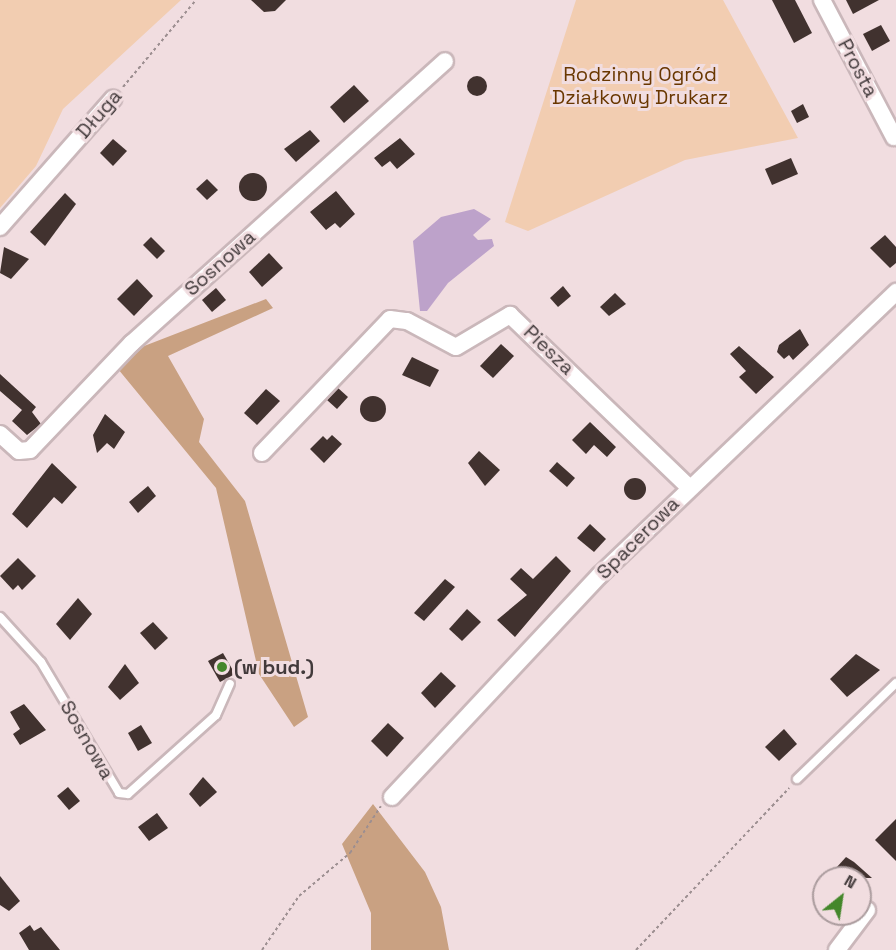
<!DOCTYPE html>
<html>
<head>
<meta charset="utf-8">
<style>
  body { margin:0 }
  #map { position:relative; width:896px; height:950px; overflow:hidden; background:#f1dde0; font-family:"Space Grotesk",sans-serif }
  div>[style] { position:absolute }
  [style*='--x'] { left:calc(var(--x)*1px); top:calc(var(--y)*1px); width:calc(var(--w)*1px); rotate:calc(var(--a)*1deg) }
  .green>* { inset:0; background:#f2cdb1 }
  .forest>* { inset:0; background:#c9a182 }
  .water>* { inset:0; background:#bda2ca }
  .building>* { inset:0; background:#41322f }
  .round { border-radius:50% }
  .path>* { height:2px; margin-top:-1px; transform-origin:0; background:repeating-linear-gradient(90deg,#9c8e90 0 3px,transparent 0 6px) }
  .roads { filter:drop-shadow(2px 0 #cab7ba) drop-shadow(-2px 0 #cab7ba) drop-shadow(0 2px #cab7ba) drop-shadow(0 -2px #cab7ba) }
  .lane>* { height:8px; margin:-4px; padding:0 4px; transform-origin:4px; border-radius:4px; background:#fff }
  .street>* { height:16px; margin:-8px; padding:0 8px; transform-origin:8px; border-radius:8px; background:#fff }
  .dots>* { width:16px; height:16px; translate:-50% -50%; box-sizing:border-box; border:3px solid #f1dde0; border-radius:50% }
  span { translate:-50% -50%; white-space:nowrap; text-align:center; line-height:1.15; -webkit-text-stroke:6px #f1dde0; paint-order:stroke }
  .street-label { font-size:20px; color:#423a3b }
  .park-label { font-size:20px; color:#693700 }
  .poi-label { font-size:20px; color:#423a3b; font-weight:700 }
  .left { translate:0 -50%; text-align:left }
  .north { position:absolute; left:812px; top:866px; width:60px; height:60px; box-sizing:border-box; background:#f1dde0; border:2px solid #ab9c9e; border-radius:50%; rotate:30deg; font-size:16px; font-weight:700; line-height:24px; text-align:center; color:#423a3b }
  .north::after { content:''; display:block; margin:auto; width:21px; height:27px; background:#44872b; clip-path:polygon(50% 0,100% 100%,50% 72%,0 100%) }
</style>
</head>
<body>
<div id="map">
  <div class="green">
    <i style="clip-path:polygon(0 0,181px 0,63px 109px,36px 166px,0 208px)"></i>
    <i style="clip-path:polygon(576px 0,723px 0,798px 138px,685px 160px,528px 231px,505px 222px)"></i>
  </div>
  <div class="forest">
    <i style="clip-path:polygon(266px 299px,273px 308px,168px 356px,204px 419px,199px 442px,245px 501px,308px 717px,294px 727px,259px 674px,216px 488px,118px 369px,139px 348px)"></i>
    <i style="clip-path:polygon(373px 804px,425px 872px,441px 907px,449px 950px,371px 950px,371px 913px,342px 844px)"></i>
  </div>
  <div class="water">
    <i style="clip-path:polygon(474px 209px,491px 219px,473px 235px,478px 240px,492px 239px,494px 246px,448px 283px,427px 311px,420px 311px,413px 241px,441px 217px)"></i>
  </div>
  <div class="building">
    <i style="clip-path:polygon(251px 0,286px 0,275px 11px,264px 12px)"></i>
    <i style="clip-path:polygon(772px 0,795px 0,812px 33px,794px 43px)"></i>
    <i style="clip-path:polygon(846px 0,879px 0,853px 14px)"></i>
    <i style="clip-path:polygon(881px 25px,890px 41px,872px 51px,863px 34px)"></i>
    <i class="round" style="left:467px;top:76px;width:20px;height:20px"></i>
    <i style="clip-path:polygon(354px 85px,369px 101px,344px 123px,330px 107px)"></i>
    <i style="clip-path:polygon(803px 104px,809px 117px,797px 123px,791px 111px)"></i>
    <i style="clip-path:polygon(310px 130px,320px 141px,296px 162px,284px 149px)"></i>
    <i style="clip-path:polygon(400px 138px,415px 154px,397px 169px,390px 161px,382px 167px,374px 158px)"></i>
    <i style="clip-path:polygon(113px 139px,127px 151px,113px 166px,100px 153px)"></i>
    <i style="clip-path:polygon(791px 158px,798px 174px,772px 185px,765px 169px)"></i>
    <i class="round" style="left:239px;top:173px;width:28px;height:28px"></i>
    <i style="clip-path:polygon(207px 179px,218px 190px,207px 200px,196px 189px)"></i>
    <i style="clip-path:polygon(336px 191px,355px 214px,340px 228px,335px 223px,326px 230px,310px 212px)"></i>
    <i style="clip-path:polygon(65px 193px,76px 204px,45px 246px,30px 232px)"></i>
    <i style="clip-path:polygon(885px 235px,896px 247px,896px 263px,890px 268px,870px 248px)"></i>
    <i style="clip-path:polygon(151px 237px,165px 251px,157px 259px,143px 245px)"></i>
    <i style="clip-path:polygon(4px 247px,29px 259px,11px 279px,0 273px)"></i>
    <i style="clip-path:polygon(269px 253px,283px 268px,262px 287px,249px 272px)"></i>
    <i style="clip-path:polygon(137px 279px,153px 296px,134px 316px,117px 299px)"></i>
    <i style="clip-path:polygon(563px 286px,571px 296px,558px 307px,550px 298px)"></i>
    <i style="clip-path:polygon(216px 288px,226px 300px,212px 312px,202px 300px)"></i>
    <i style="clip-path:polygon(615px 293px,626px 304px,609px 316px,600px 307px)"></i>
    <i style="clip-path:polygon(800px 329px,809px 345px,793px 360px,789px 355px,784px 359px,777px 352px,779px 345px)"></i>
    <i style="clip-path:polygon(501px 344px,514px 356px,493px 378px,480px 366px)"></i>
    <i style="clip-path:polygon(739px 346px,774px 377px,756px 394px,739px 377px,746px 371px,730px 354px)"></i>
    <i style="clip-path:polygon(412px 357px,439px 370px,430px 387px,402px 375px)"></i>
    <i style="clip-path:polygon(0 374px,36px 407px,32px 412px,41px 424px,27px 435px,12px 421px,22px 410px,0 391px)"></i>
    <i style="clip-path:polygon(338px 388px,348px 397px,337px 409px,327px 400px)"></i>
    <i style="clip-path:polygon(266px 389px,280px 401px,257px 425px,244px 413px)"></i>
    <i class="round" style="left:360px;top:396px;width:26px;height:26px"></i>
    <i style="clip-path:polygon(105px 414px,125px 432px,114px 449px,107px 443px,97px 453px,93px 435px)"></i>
    <i style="clip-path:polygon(590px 422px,616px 447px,607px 457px,594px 445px,586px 454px,572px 440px)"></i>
    <i style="clip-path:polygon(332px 435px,342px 444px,324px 463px,310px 449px,323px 436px,327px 440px)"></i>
    <i style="clip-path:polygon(479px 451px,500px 470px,485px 486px,468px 463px)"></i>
    <i style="clip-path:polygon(557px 462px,575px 478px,567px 487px,549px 471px)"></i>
    <i style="clip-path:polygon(52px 463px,77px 487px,62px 504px,54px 497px,27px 528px,12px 514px)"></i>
    <i class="round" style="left:624px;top:478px;width:22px;height:22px"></i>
    <i style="clip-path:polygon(148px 486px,156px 496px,138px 513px,129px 502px)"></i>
    <i style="clip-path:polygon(590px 524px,606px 539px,594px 552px,577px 538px)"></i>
    <i style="clip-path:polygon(556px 556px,571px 571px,515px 637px,497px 620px,527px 595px,510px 579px,521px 568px,533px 579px)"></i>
    <i style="clip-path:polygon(18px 558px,36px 576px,22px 590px,18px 585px,13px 590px,0 576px)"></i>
    <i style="clip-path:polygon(445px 579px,455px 587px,424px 621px,414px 613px)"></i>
    <i style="clip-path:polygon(78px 598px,92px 614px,70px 640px,56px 624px)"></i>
    <i style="clip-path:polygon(467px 609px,481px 622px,462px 641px,449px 629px)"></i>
    <i style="clip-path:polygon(153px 622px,168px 638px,155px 650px,140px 633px)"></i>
    <i style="clip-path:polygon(223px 653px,235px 674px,220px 682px,208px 661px)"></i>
    <i style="clip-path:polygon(856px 654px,880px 670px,847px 697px,830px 679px)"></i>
    <i style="clip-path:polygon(125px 664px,139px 683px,120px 700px,108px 687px)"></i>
    <i style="clip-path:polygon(441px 672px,456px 686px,435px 708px,421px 693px)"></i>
    <i style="clip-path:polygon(24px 704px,46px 730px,20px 745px,13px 734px,20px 729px,10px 712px)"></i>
    <i style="clip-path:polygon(388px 723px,404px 738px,387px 757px,371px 741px)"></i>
    <i style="clip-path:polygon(141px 725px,152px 743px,138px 751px,128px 733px)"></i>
    <i style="clip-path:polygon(784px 729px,797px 744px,779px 761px,765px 747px)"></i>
    <i style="clip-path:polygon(203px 777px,217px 792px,200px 807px,189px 794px)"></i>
    <i style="clip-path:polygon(68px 787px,80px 801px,69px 810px,57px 796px)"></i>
    <i style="clip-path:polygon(157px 813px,168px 828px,149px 841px,138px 827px)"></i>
    <i style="clip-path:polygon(896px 819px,896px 861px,875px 840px)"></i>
    <i style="clip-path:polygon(846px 857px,854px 862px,872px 878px,827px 878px)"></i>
    <i style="clip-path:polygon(0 876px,20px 901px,9px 911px,0 905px)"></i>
    <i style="clip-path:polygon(30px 925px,34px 931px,41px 927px,60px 950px,29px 950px,19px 933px)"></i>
  </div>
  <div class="path">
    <i style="--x:123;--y:87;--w:114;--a:-50"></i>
    <i style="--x:262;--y:950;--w:65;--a:-55.6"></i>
    <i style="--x:299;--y:896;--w:67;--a:-40.1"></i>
    <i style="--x:350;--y:853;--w:56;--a:-56.6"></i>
    <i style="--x:636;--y:950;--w:223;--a:-46.6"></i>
  </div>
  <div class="roads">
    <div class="lane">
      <i style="--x:0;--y:617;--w:61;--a:47.7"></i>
      <i style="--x:41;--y:662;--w:152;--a:59.2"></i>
      <i style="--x:119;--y:793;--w:9;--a:6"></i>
      <i style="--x:128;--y:794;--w:118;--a:-41.9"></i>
      <i style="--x:216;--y:715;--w:34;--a:-66"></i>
      <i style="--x:797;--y:779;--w:138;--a:-44.1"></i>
    </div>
    <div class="street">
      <i style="--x:822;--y:0;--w:155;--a:62.3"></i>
      <i style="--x:0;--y:227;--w:171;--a:-48.6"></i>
      <i style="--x:0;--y:434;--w:25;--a:42"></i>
      <i style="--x:19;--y:451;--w:11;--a:-5"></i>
      <i style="--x:30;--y:450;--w:148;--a:-46.4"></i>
      <i style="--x:132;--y:343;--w:421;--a:-42"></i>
      <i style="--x:262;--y:453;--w:185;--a:-46.3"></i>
      <i style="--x:390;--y:319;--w:17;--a:7"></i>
      <i style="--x:407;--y:321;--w:55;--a:28"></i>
      <i style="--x:456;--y:347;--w:63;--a:-30.7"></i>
      <i style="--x:510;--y:315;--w:248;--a:43.9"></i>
      <i style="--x:392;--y:797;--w:304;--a:-46.9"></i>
      <i style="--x:600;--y:575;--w:410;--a:-43.7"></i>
      <i style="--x:837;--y:950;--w:50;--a:-53.1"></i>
    </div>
  </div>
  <div class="dots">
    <i style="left:222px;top:667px;background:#44872b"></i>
  </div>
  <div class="street-label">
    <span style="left:858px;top:68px;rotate:62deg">Prosta</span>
    <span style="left:99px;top:114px;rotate:-49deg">Długa</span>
    <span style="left:220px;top:263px;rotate:-42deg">Sosnowa</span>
    <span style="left:549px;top:350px;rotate:44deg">Piesza</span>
    <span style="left:638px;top:538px;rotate:-45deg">Spacerowa</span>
    <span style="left:87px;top:740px;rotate:60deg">Sosnowa</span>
  </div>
  <div class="park-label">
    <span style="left:640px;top:86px">Rodzinny Ogród<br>Działkowy Drukarz</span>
  </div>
  <div class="poi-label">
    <span class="left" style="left:234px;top:667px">(w bud.)</span>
  </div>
  <div class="north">N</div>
</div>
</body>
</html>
